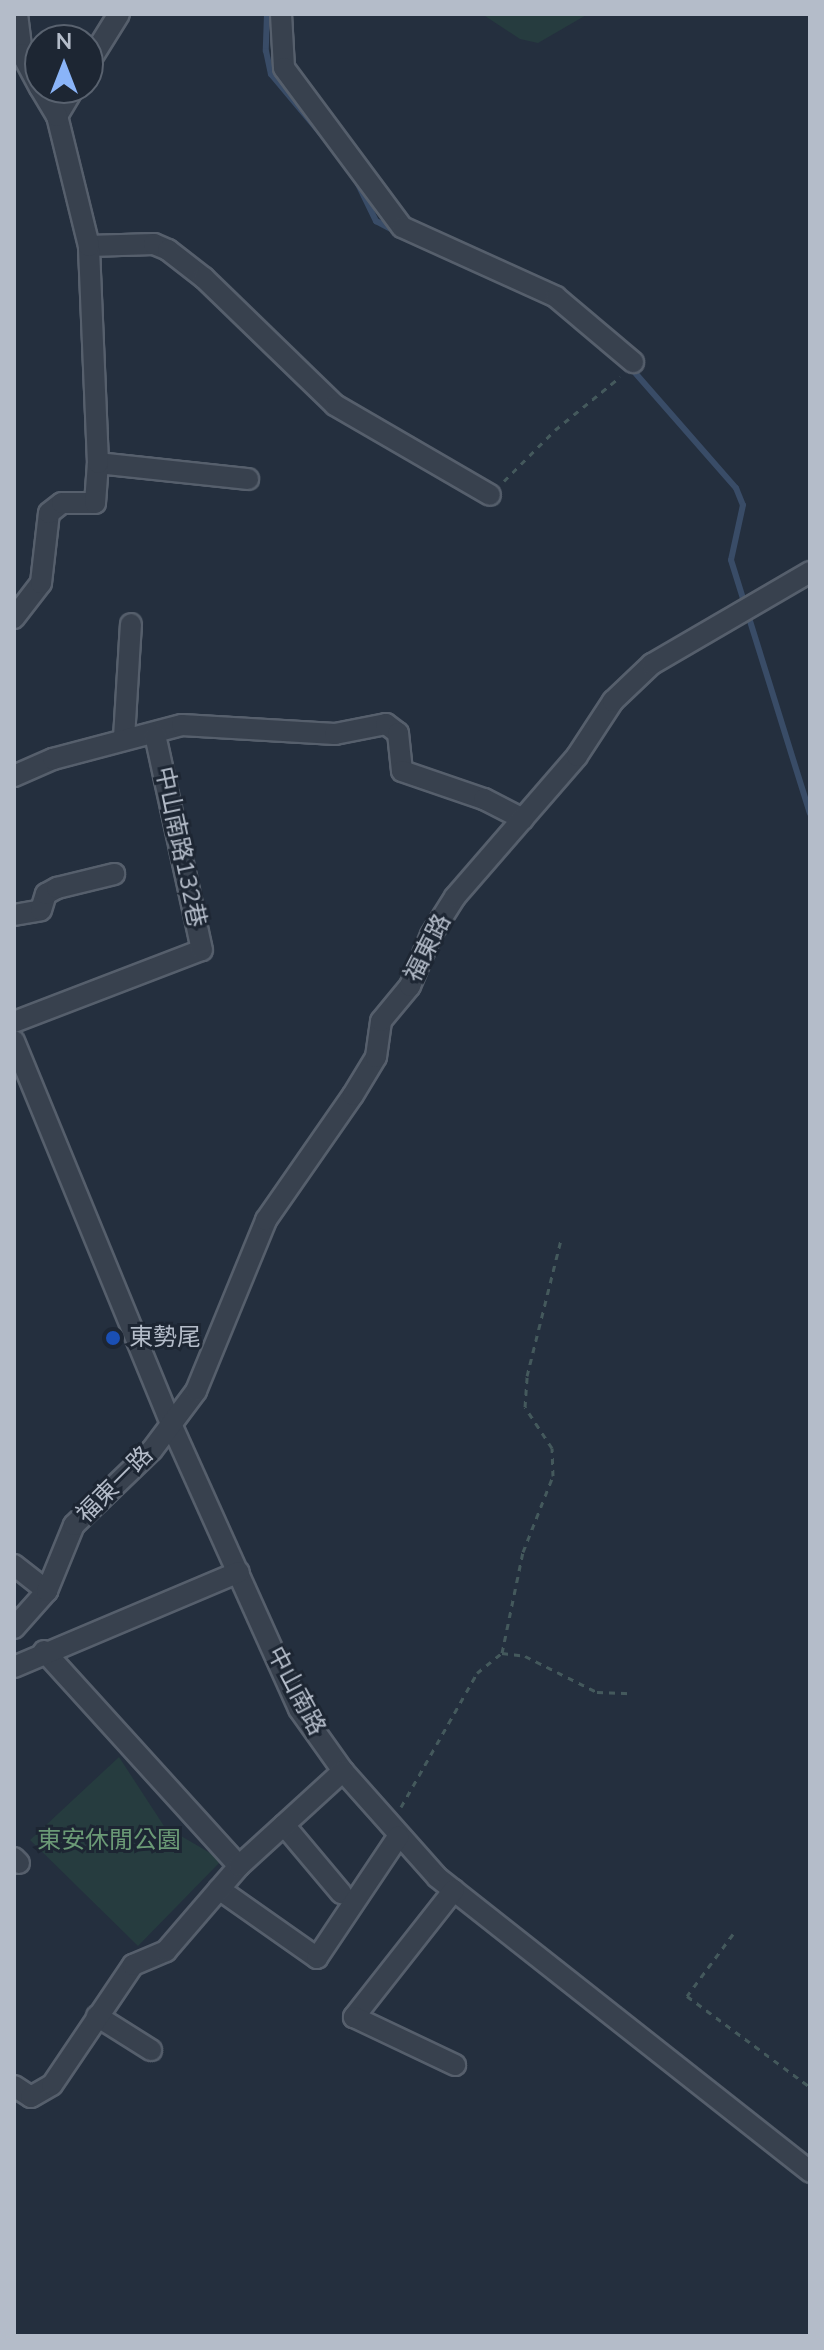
<!DOCTYPE html>
<html>
<head>
<meta charset="utf-8">
<style>
  body { margin:0 }
  #map { position:relative; width:824px; height:2350px; overflow:hidden; background:#242f3e; font-family:"Nunito Sans","Noto Sans TC",sans-serif }
  div>[style] { position:absolute }
  [style*='--x'] { left:calc(var(--x)*1px); top:calc(var(--y)*1px); width:calc(var(--w)*1px); rotate:calc(var(--a)*1deg) }
  .green>* { inset:0; background:#263c3f }
  .stream>* { height:6px; margin:-3px; padding:0 3px; transform-origin:3px; border-radius:3px; background:#394c67 }
  .path>* { height:3px; margin-top:-1.5px; transform-origin:0; background:repeating-linear-gradient(90deg,#44595c 0 6px,transparent 0 12px) }
  .roads { filter:drop-shadow(2px 0 #565f6c) drop-shadow(-2px 0 #565f6c) drop-shadow(0 2px #565f6c) drop-shadow(0 -2px #565f6c) }
  .minor>* { height:20px; margin:-10px; padding:0 10px; transform-origin:10px; border-radius:10px; background:#38414e }
  .dots>* { width:22px; height:22px; translate:-50% -50%; box-sizing:border-box; border:4px solid #1d2633; border-radius:50% }
  span { translate:-50% -50%; white-space:nowrap; text-align:center; line-height:1.15; -webkit-text-stroke:6px #1d2633; paint-order:stroke }
  .street-label { font-size:24px; color:#b4bcc9 }
  .poi-label { font-size:24px; color:#b4bcc9 }
  .left { translate:0 -50%; text-align:left }
  .park-label { font-size:24px; color:#6b9a76 }
  .frame { position:absolute; inset:0; border:16px solid #b4bcc9; pointer-events:none }
  .north { position:absolute; left:24px; top:24px; width:80px; height:80px; box-sizing:border-box; background:#1d2633; border:2px solid #59626f; border-radius:50%; rotate:0deg; font-size:22px; font-weight:700; line-height:32px; text-align:center; color:#b4bcc9 }
  .north::after { content:''; display:block; margin:auto; width:28px; height:36px; background:#8ab4f8; clip-path:polygon(50% 0,100% 100%,50% 72%,0 100%) }
</style>
</head>
<body>
<div id="map">
  <div class="green">
    <i style="clip-path:polygon(482px 14px,588px 14px,538px 43px,520px 39px)"></i>
    <i style="clip-path:polygon(119px 1757px,164px 1826px,222px 1860px,138px 1946px,30px 1840px)"></i>
  </div>
  <div class="stream">
    <i style="--x:267;--y:14;--w:37;--a:92"></i>
    <i style="--x:266;--y:51;--w:24;--a:78"></i>
    <i style="--x:271;--y:74;--w:78;--a:50.2"></i>
    <i style="--x:356;--y:180;--w:46;--a:64"></i>
    <i style="--x:376;--y:221;--w:24;--a:28"></i>
    <i style="--x:630;--y:367;--w:161;--a:48.8"></i>
    <i style="--x:736;--y:488;--w:18;--a:68"></i>
    <i style="--x:743;--y:505;--w:56;--a:102.3"></i>
    <i style="--x:731;--y:560;--w:265;--a:72.7"></i>
  </div>
  <div class="path">
    <i style="--x:504;--y:481;--w:72;--a:-45"></i>
    <i style="--x:555;--y:430;--w:84;--a:-39.2"></i>
    <i style="--x:502;--y:1653;--w:103;--a:-78.3"></i>
    <i style="--x:523;--y:1552;--w:82;--a:-68.5"></i>
    <i style="--x:553;--y:1476;--w:28;--a:-92"></i>
    <i style="--x:552;--y:1448;--w:49;--a:-123.4"></i>
    <i style="--x:525;--y:1407;--w:31;--a:-86"></i>
    <i style="--x:527;--y:1376;--w:140;--a:-76"></i>
    <i style="--x:401;--y:1807;--w:154;--a:-60.4"></i>
    <i style="--x:477;--y:1673;--w:32;--a:-39"></i>
    <i style="--x:502;--y:1653;--w:23;--a:7"></i>
    <i style="--x:525;--y:1656;--w:80;--a:26.6"></i>
    <i style="--x:597;--y:1692;--w:34;--a:2"></i>
    <i style="--x:733;--y:1934;--w:77;--a:126.6"></i>
    <i style="--x:687;--y:1996;--w:153;--a:36.5"></i>
  </div>
  <div class="roads">
    <div class="minor">
      <i style="--x:17;--y:14;--w:40;--a:82.9"></i>
      <i style="--x:22;--y:54;--w:38;--a:62"></i>
      <i style="--x:281;--y:14;--w:54;--a:86.8"></i>
      <i style="--x:284;--y:68;--w:198;--a:53.4"></i>
      <i style="--x:402;--y:227;--w:169;--a:24.4"></i>
      <i style="--x:556;--y:297;--w:101;--a:40.2"></i>
      <i style="--x:88;--y:64;--w:59;--a:-58.2"></i>
      <i style="--x:57;--y:116;--w:33;--a:-59"></i>
      <i style="--x:89;--y:246;--w:65;--a:-1.8"></i>
      <i style="--x:154;--y:244;--w:15;--a:23"></i>
      <i style="--x:168;--y:250;--w:46;--a:37.9"></i>
      <i style="--x:204;--y:278;--w:182;--a:44.1"></i>
      <i style="--x:335;--y:405;--w:179;--a:30.1"></i>
      <i style="--x:98;--y:463;--w:151;--a:6.1"></i>
      <i style="--x:14;--y:618;--w:44;--a:-52.4"></i>
      <i style="--x:41;--y:583;--w:70;--a:-83.5"></i>
      <i style="--x:49;--y:513;--w:16;--a:-38"></i>
      <i style="--x:62;--y:503;--w:33;--a:0"></i>
      <i style="--x:95;--y:503;--w:40;--a:-85.7"></i>
      <i style="--x:98;--y:463;--w:217;--a:-92.4"></i>
      <i style="--x:89;--y:246;--w:134;--a:-103.8"></i>
      <i style="--x:57;--y:116;--w:33;--a:-121"></i>
      <i style="--x:124;--y:738;--w:114;--a:-86.5"></i>
      <i style="--x:14;--y:776;--w:43;--a:-23.6"></i>
      <i style="--x:53;--y:759;--w:133;--a:-14.8"></i>
      <i style="--x:182;--y:725;--w:153;--a:3.4"></i>
      <i style="--x:335;--y:734;--w:52;--a:-11.1"></i>
      <i style="--x:386;--y:724;--w:15;--a:37"></i>
      <i style="--x:398;--y:733;--w:38;--a:84"></i>
      <i style="--x:402;--y:771;--w:87;--a:18.9"></i>
      <i style="--x:484;--y:799;--w:44;--a:27.1"></i>
      <i style="--x:14;--y:915;--w:27;--a:-10"></i>
      <i style="--x:41;--y:910;--w:17;--a:-73"></i>
      <i style="--x:46;--y:894;--w:13;--a:-29"></i>
      <i style="--x:57;--y:888;--w:59;--a:-13.8"></i>
      <i style="--x:14;--y:1022;--w:201;--a:-21"></i>
      <i style="--x:202;--y:950;--w:220;--a:-102.3"></i>
      <i style="--x:14;--y:1041;--w:414;--a:67.7"></i>
      <i style="--x:171;--y:1424;--w:312;--a:65.8"></i>
      <i style="--x:299;--y:1709;--w:76;--a:54.6"></i>
      <i style="--x:343;--y:1771;--w:142;--a:48.4"></i>
      <i style="--x:437;--y:1877;--w:476;--a:38.3"></i>
      <i style="--x:14;--y:1565;--w:42;--a:38.2"></i>
      <i style="--x:14;--y:1628;--w:50;--a:-48.3"></i>
      <i style="--x:47;--y:1591;--w:71;--a:-67.8"></i>
      <i style="--x:74;--y:1525;--w:108;--a:-43.9"></i>
      <i style="--x:152;--y:1450;--w:74;--a:-53.3"></i>
      <i style="--x:196;--y:1391;--w:185;--a:-67.7"></i>
      <i style="--x:266;--y:1220;--w:152;--a:-55.2"></i>
      <i style="--x:353;--y:1095;--w:44;--a:-58.8"></i>
      <i style="--x:376;--y:1057;--w:36;--a:-82"></i>
      <i style="--x:381;--y:1021;--w:45;--a:-50.4"></i>
      <i style="--x:410;--y:986;--w:55;--a:-67.6"></i>
      <i style="--x:431;--y:935;--w:45;--a:-57.7"></i>
      <i style="--x:455;--y:897;--w:186;--a:-49.1"></i>
      <i style="--x:577;--y:756;--w:66;--a:-56.8"></i>
      <i style="--x:613;--y:701;--w:54;--a:-43.5"></i>
      <i style="--x:652;--y:664;--w:183;--a:-30.2"></i>
      <i style="--x:44;--y:1651;--w:290;--a:47.8"></i>
      <i style="--x:14;--y:1667;--w:244;--a:-22.9"></i>
      <i style="--x:284;--y:1825;--w:89;--a:50"></i>
      <i style="--x:14;--y:1858;--w:7;--a:45"></i>
      <i style="--x:219;--y:1889;--w:120;--a:35.1"></i>
      <i style="--x:317;--y:1958;--w:146;--a:-56.2"></i>
      <i style="--x:454;--y:1890;--w:162;--a:128.2"></i>
      <i style="--x:354;--y:2017;--w:112;--a:25.4"></i>
      <i style="--x:97;--y:2016;--w:64;--a:32.2"></i>
      <i style="--x:14;--y:2086;--w:20;--a:33"></i>
      <i style="--x:31;--y:2097;--w:24;--a:-30"></i>
      <i style="--x:52;--y:2085;--w:145;--a:-56"></i>
      <i style="--x:133;--y:1965;--w:36;--a:-23"></i>
      <i style="--x:166;--y:1951;--w:112;--a:-49.3"></i>
      <i style="--x:239;--y:1866;--w:141;--a:-42.4"></i>
    </div>
  </div>
  <div class="dots">
    <i style="left:113px;top:1338px;background:#1a4fb4"></i>
  </div>
  <div class="street-label">
    <span style="left:180px;top:847px;rotate:78deg">中山南路132巷</span>
    <span style="left:428px;top:948px;rotate:-63deg">福東路</span>
    <span style="left:115px;top:1485px;rotate:-45deg">福東一路</span>
    <span style="left:296px;top:1691px;rotate:62deg">中山南路</span>
  </div>
  <div class="poi-label">
    <span class="left" style="left:129px;top:1338px">東勢尾</span>
  </div>
  <div class="park-label">
    <span style="left:109px;top:1841px">東安休閒公園</span>
  </div>
  <div class="frame"></div>
  <div class="north">N</div>
</div>
</body>
</html>
